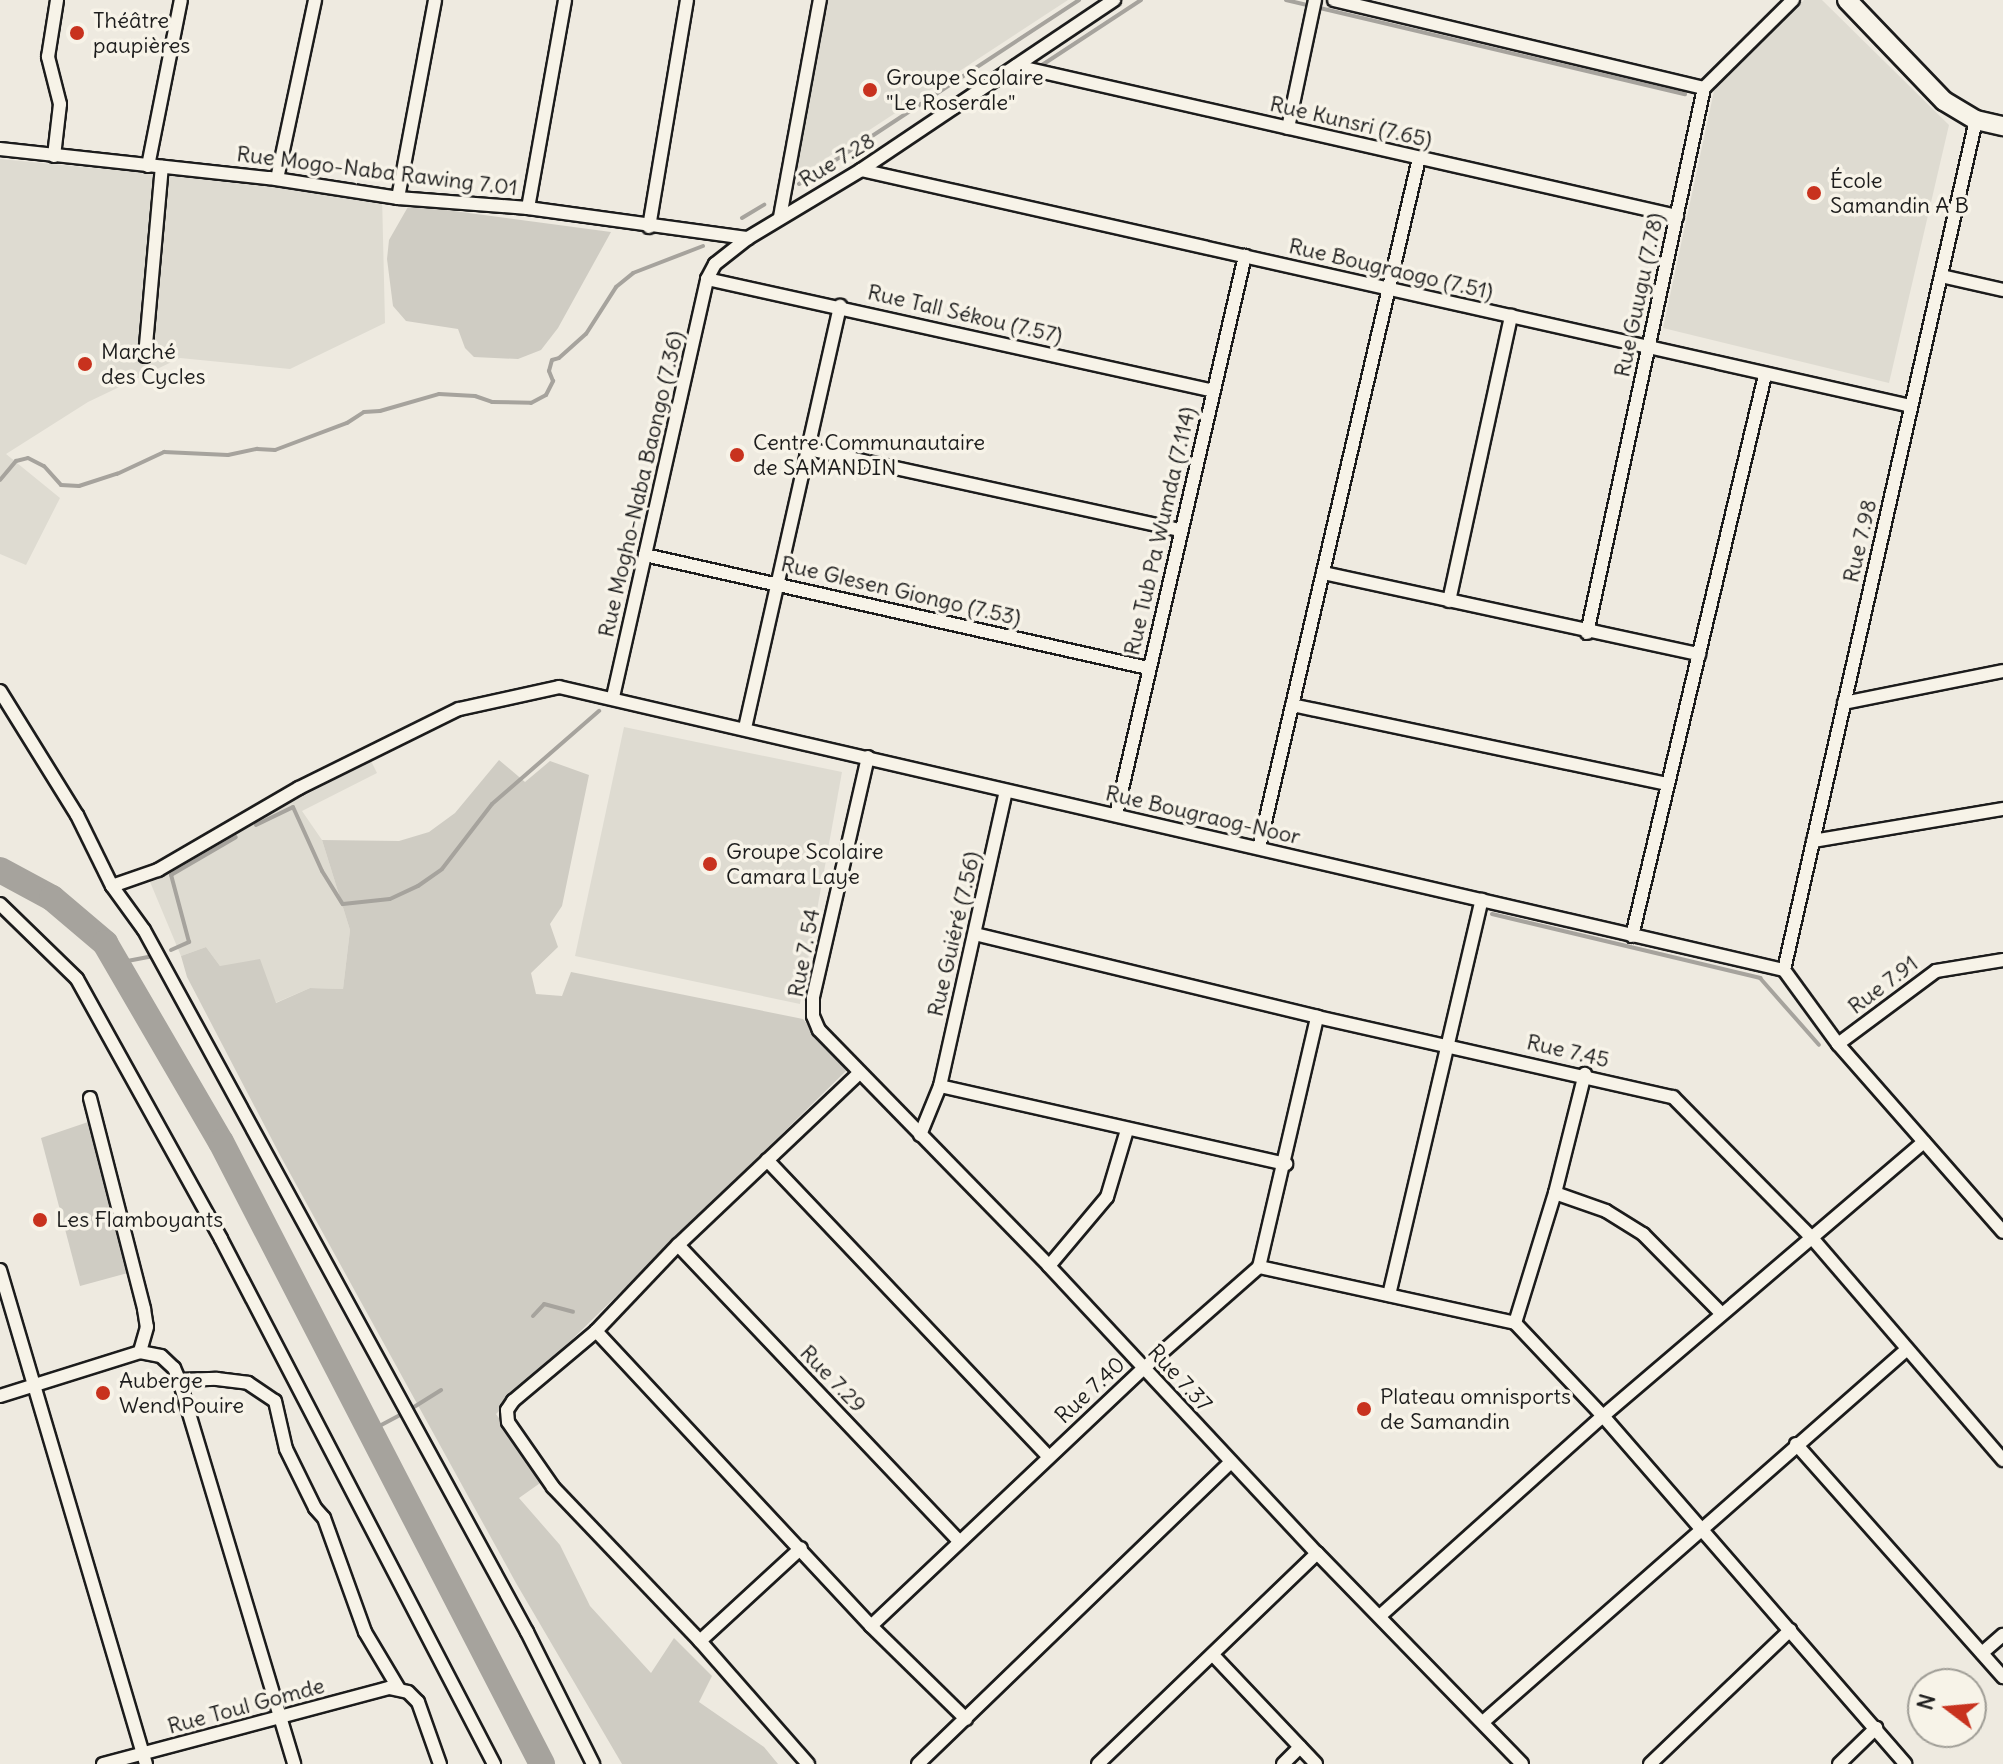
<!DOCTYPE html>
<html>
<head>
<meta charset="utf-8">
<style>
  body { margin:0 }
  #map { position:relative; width:2003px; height:1764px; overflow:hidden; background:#eeeae0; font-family:Delius,sans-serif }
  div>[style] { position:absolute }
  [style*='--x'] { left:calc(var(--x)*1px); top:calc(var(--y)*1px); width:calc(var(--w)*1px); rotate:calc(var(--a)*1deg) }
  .built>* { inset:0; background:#dedbd1 }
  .green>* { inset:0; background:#cfccc3 }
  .stream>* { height:4px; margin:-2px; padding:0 2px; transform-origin:2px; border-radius:2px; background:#a6a39d }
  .river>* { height:26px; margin:-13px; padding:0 13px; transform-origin:13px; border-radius:13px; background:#a6a39d }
  .roads { filter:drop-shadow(2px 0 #1c1c1c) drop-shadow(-2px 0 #1c1c1c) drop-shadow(0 2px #1c1c1c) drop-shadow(0 -2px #1c1c1c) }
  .street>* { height:12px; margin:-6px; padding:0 6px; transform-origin:6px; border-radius:6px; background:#f7f3e8 }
  .secondary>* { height:18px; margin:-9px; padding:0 9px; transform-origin:9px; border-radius:9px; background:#f7f3e8 }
  .dots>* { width:22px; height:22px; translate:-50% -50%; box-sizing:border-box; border:4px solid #f7f3e8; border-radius:50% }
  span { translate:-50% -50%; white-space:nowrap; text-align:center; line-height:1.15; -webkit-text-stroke:7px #f7f3e8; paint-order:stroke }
  .poi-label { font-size:22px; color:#1c1c1c }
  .left { translate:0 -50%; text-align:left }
  .street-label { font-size:22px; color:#1c1c1c }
  .north { position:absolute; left:1907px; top:1668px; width:80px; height:80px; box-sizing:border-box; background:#f7f3e8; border:2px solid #9f9d96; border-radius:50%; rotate:286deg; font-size:22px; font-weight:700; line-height:32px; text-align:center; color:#1c1c1c }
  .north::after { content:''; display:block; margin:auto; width:28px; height:36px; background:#c8321e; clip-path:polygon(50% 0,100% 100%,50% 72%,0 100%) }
</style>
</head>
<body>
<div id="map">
  <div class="built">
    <i style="clip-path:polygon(828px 0,1068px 0,793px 180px)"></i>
    <i style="clip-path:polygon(1804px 0,1822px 0,1949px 125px,1889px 383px,1663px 328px,1714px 91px)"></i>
    <i style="clip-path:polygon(0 159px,382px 195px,385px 323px,290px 369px,180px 358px,88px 402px,6px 454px,60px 498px,26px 565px,0 554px)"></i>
    <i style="clip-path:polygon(624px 727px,842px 772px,800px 1004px,575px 956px)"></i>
    <i style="clip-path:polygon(371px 761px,377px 773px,302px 811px,322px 840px,350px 930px,343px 989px,310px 988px,275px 1003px,220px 966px,206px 947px,181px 956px,148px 877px)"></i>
  </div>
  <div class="green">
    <i style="clip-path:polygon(409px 205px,611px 232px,558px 328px,541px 350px,518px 359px,474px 357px,465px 348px,458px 329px,406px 321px,393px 306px,387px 259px,389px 240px)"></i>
    <i style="clip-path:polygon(499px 760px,525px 782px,550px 761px,589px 775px,562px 906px,550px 924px,558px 947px,531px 973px,536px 994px,562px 996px,571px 972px,803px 1019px,847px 1070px,496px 1414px,543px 1481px,519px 1498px,560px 1545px,590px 1606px,651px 1673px,674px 1638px,712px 1676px,699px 1702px,764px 1747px,778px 1764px,622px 1764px,516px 1583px,281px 1157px,187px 977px,181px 956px,206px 947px,220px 966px,260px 959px,276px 1003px,310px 988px,343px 989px,350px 930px,322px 840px,399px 841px,429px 832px,455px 813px)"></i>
    <i style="clip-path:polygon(94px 1120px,135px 1271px,80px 1286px,41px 1138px)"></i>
  </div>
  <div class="stream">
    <i style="--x:1286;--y:0;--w:410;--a:13.3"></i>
    <i style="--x:1039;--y:67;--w:122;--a:-33.3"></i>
    <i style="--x:799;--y:184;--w:335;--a:-33.3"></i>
    <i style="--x:742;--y:218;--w:26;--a:-31"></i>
    <i style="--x:0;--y:480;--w:25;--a:-50"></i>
    <i style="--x:16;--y:461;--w:12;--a:-14"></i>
    <i style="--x:28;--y:458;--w:18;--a:27"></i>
    <i style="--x:44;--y:466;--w:25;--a:48"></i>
    <i style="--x:61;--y:485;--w:18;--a:3"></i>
    <i style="--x:79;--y:486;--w:40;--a:-18"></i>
    <i style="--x:117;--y:474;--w:52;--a:-25.1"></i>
    <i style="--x:164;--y:452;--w:64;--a:2.7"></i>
    <i style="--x:228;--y:455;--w:30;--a:-12"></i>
    <i style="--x:257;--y:449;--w:18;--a:3"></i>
    <i style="--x:275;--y:450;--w:77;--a:-20.6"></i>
    <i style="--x:347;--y:423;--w:20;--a:-33"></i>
    <i style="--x:364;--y:412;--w:16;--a:-4"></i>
    <i style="--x:380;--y:411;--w:61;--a:-16.1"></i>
    <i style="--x:439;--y:394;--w:36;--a:3"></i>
    <i style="--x:475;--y:396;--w:18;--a:19"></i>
    <i style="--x:492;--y:402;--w:39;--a:1"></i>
    <i style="--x:531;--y:403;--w:17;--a:-28"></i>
    <i style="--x:546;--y:395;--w:16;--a:-63"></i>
    <i style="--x:553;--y:381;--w:11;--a:-112"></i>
    <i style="--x:549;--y:371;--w:11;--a:-75"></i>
    <i style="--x:552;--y:360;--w:7;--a:-16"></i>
    <i style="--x:559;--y:358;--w:36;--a:-42"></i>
    <i style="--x:586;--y:334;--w:56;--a:-57.4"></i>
    <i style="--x:616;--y:287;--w:22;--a:-39"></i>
    <i style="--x:633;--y:273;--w:75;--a:-21.1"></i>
    <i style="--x:256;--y:825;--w:41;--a:-25.9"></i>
    <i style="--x:293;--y:807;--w:70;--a:65.6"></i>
    <i style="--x:322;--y:871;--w:39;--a:58"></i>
    <i style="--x:343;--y:904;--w:47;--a:-6.1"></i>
    <i style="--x:390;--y:899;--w:31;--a:-25"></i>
    <i style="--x:418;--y:886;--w:29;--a:-35"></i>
    <i style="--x:442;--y:869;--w:82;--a:-52.4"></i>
    <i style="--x:492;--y:804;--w:142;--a:-41"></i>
    <i style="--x:1492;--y:914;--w:276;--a:13.4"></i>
    <i style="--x:1760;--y:978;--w:89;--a:48.6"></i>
    <i style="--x:171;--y:950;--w:20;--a:-24"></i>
    <i style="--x:189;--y:942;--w:69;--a:-105"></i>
    <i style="--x:171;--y:875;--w:75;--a:-30.3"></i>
    <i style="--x:117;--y:963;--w:33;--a:-11"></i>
    <i style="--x:533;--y:1316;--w:16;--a:-47"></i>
    <i style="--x:544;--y:1304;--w:30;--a:15"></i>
    <i style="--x:414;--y:1407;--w:32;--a:-32"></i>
    <i style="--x:370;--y:1431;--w:34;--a:-28"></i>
  </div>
  <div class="river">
    <i style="--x:0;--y:870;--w:59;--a:28.3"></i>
    <i style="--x:52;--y:898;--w:70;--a:40.3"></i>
    <i style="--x:105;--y:943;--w:230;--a:59.8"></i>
    <i style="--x:221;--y:1142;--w:700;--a:62.7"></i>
  </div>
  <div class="roads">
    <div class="street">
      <i style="--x:1334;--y:0;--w:380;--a:13.4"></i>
      <i style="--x:1016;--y:66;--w:678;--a:12.79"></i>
      <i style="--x:1288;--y:128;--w:131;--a:-78.1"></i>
      <i style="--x:0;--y:149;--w:271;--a:6.2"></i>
      <i style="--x:269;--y:178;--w:131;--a:8.8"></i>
      <i style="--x:398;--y:198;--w:130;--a:4.4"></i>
      <i style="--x:528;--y:208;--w:222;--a:7.8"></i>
      <i style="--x:54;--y:156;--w:52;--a:-83.4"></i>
      <i style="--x:60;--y:104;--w:49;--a:-104.3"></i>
      <i style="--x:48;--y:57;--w:58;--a:-81"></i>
      <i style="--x:148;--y:166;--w:169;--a:-78.8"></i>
      <i style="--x:861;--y:170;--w:1076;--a:12.67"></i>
      <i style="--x:277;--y:179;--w:183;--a:-78"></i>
      <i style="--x:398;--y:198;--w:201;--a:-79.4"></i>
      <i style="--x:528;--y:208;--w:211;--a:-79.9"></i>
      <i style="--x:780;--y:217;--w:221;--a:-79.6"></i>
      <i style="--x:649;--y:227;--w:230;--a:-80.5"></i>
      <i style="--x:1941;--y:276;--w:64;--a:12.7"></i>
      <i style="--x:707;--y:279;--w:519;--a:12.46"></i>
      <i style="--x:145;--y:356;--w:190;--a:-84.9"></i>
      <i style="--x:808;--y:449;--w:382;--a:12.3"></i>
      <i style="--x:645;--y:555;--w:516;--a:12.66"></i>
      <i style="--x:1323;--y:573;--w:385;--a:12.2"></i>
      <i style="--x:1449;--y:601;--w:292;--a:-77.7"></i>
      <i style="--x:1587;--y:633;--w:557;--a:-77.88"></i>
      <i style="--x:1704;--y:88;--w:125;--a:-44.7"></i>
      <i style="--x:0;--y:691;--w:146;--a:58.2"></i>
      <i style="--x:77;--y:815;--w:79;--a:63.8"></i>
      <i style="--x:112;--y:886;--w:49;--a:-19.2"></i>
      <i style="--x:158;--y:870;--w:163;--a:-30.2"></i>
      <i style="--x:299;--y:788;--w:178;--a:-26.3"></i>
      <i style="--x:459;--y:709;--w:102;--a:-12.4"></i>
      <i style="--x:559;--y:687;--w:1257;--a:13.01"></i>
      <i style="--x:613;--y:697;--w:428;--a:-77.3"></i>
      <i style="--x:707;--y:279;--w:17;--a:-62"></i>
      <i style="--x:715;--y:264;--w:42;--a:-38.2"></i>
      <i style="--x:748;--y:238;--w:132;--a:-31"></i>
      <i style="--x:861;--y:170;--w:305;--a:-33.9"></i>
      <i style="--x:1844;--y:703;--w:162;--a:-11.4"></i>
      <i style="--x:1292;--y:705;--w:384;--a:11.9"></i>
      <i style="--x:745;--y:728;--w:433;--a:-77.3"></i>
      <i style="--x:868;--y:757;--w:247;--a:102.9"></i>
      <i style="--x:813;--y:998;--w:18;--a:90"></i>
      <i style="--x:813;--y:1016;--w:15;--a:67"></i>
      <i style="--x:819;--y:1030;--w:330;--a:45.7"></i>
      <i style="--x:1049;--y:1266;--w:393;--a:47"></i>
      <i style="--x:1317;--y:1553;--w:294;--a:45.8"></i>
      <i style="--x:1116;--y:815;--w:574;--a:-77.01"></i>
      <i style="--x:1813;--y:841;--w:193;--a:-9.6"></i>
      <i style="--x:1259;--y:848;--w:708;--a:-76.94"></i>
      <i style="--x:112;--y:886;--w:54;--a:54"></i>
      <i style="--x:144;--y:930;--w:800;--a:61.38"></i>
      <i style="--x:527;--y:1632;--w:148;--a:63.4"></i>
      <i style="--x:0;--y:904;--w:107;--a:44.2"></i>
      <i style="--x:77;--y:979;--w:297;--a:61"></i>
      <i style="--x:221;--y:1239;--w:592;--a:62.53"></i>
      <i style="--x:975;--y:934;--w:352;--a:13.6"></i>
      <i style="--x:1317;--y:1017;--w:365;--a:12.7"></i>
      <i style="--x:1673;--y:1097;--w:198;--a:45.4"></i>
      <i style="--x:1812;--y:1238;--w:293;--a:49.3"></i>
      <i style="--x:1632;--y:936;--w:577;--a:-76.66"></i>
      <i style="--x:1784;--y:970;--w:871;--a:-77.27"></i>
      <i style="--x:1784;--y:970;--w:92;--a:53.9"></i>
      <i style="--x:1838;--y:1044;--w:250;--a:48.7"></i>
      <i style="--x:1838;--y:1044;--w:122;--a:-36.7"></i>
      <i style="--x:1936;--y:971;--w:68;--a:-9.3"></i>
      <i style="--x:940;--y:1086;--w:355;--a:12.7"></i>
      <i style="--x:90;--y:1098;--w:218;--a:75.6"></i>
      <i style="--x:144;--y:1309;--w:18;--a:81"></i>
      <i style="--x:147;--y:1327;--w:26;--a:106"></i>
      <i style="--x:140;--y:1352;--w:21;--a:11"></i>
      <i style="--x:161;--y:1356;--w:18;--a:43"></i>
      <i style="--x:174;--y:1368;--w:13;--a:67"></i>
      <i style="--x:179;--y:1380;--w:401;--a:73.3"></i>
      <i style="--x:920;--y:1135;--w:53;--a:-67.8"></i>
      <i style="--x:940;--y:1086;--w:302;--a:-77.4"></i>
      <i style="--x:767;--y:1160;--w:408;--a:46.5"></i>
      <i style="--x:1555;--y:1193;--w:54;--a:19.4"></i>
      <i style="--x:1606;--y:1211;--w:44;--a:31.9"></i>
      <i style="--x:1643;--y:1234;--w:112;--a:45.4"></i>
      <i style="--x:678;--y:1245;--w:408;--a:46.5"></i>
      <i style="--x:1049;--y:1266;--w:90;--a:-50"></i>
      <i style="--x:1107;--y:1197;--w:70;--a:-73.4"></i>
      <i style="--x:1259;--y:1267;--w:262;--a:12.3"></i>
      <i style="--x:1515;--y:1323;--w:128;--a:46.6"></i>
      <i style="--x:1603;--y:1416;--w:461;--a:49"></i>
      <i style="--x:0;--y:1270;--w:515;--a:73.54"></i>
      <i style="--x:1389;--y:1295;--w:406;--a:-76.8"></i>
      <i style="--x:1515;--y:1323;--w:136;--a:-72.9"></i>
      <i style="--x:1555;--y:1193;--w:123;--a:-75.9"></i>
      <i style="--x:596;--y:1331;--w:403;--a:47"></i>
      <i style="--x:871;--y:1626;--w:133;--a:44.4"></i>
      <i style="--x:179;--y:1380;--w:38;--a:-2"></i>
      <i style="--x:217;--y:1379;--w:31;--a:7"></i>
      <i style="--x:248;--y:1383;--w:32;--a:34"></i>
      <i style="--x:275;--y:1401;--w:49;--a:77.1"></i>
      <i style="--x:286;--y:1449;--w:66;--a:63.8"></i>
      <i style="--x:315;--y:1508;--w:13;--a:48"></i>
      <i style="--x:324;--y:1518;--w:121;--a:70.2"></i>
      <i style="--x:365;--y:1632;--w:66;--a:59.2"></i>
      <i style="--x:0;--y:1396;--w:147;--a:-17.4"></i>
      <i style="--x:1796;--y:1444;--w:312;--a:48.4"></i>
      <i style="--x:1381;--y:1615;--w:298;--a:-41.9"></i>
      <i style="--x:1603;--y:1416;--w:422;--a:-40.5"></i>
      <i style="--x:871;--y:1626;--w:376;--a:-43.4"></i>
      <i style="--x:1144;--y:1368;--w:153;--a:-41.3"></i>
      <i style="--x:1259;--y:1267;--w:257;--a:-76.9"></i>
      <i style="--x:700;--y:1641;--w:137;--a:-42.6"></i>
      <i style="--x:1982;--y:1653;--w:28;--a:-41"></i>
      <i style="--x:1213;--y:1655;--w:150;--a:46.6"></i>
      <i style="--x:1483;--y:1722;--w:563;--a:-41.33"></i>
      <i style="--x:103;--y:1764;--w:296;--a:-14.9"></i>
      <i style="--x:389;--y:1688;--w:19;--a:12"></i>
      <i style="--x:408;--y:1692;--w:14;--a:45"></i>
      <i style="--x:418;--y:1702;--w:66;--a:70.5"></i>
      <i style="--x:808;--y:1764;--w:164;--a:-131.3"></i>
      <i style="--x:700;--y:1641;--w:213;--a:-133.7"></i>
      <i style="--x:553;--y:1487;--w:79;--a:-124.7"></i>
      <i style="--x:508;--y:1422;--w:12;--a:-95"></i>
      <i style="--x:507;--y:1410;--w:11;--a:-56"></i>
      <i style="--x:513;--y:1401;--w:109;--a:-40.1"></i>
      <i style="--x:596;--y:1331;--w:119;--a:-46.4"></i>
      <i style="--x:678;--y:1245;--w:250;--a:-43.5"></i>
      <i style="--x:918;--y:1764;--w:435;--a:-44"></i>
      <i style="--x:1098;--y:1764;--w:304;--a:-43.9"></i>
      <i style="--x:1283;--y:1764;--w:24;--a:-45"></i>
      <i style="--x:1650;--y:1764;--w:194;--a:-43.7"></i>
      <i style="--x:1839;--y:1764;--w:52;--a:-44.2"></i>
    </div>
    <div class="secondary">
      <i style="--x:1847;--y:0;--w:140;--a:46.2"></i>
      <i style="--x:1944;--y:101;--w:37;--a:31"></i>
      <i style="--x:1976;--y:120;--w:28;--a:13"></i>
    </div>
  </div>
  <div class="dots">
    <i style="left:77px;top:33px;background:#c8321e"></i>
    <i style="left:870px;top:90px;background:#c8321e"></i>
    <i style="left:1814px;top:193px;background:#c8321e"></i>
    <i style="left:85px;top:364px;background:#c8321e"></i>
    <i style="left:737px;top:455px;background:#c8321e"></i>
    <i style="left:710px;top:864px;background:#c8321e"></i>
    <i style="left:40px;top:1220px;background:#c8321e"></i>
    <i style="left:103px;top:1393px;background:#c8321e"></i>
    <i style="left:1364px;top:1409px;background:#c8321e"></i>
  </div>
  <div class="poi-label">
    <span class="left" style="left:93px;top:33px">Théâtre<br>paupières</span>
    <span class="left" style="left:886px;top:90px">Groupe Scolaire<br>"Le Roserale"</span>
    <span class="left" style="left:1830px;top:193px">École<br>Samandin A B</span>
    <span class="left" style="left:101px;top:364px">Marché<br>des Cycles</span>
    <span class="left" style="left:753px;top:455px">Centre Communautaire<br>de SAMANDIN</span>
    <span class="left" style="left:726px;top:864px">Groupe Scolaire<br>Camara Laye</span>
    <span class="left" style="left:56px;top:1220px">Les Flamboyants</span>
    <span class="left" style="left:119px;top:1393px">Auberge<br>Wend Pouire</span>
    <span class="left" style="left:1380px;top:1409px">Plateau omnisports<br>de Samandin</span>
  </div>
  <div class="street-label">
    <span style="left:1351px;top:122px;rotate:13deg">Rue Kunsri (7.65)</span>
    <span style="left:837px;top:160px;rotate:-31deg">Rue 7.28</span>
    <span style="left:377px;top:171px;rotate:7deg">Rue Mogo-Naba Rawing 7.01</span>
    <span style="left:1391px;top:269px;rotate:13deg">Rue Bougraogo (7.51)</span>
    <span style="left:1639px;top:295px;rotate:-78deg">Rue Guugu (7.78)</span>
    <span style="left:965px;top:314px;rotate:13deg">Rue Tall Sékou (7.57)</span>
    <span style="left:641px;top:484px;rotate:-77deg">Rue Mogho-Naba Baongo (7.36)</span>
    <span style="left:1160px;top:531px;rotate:-77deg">Rue Tub Pa Wumda (7.114)</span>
    <span style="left:1860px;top:541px;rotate:-77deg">Rue 7.98</span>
    <span style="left:901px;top:591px;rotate:13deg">Rue Glesen Giongo (7.53)</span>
    <span style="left:1203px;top:815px;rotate:13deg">Rue Bougraog-Noor</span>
    <span style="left:954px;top:934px;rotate:-77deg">Rue Guiéré (7.56)</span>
    <span style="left:804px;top:953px;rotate:-79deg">Rue 7. 54</span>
    <span style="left:1883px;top:985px;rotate:-37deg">Rue 7.91</span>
    <span style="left:1568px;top:1051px;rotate:13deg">Rue 7.45</span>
    <span style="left:1180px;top:1378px;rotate:47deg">Rue 7.37</span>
    <span style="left:833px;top:1379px;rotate:46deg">Rue 7.29</span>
    <span style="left:1090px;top:1390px;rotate:-43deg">Rue 7.40</span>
    <span style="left:246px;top:1706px;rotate:-15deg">Rue Toul Gomde</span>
  </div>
  <div class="north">N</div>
</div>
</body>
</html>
